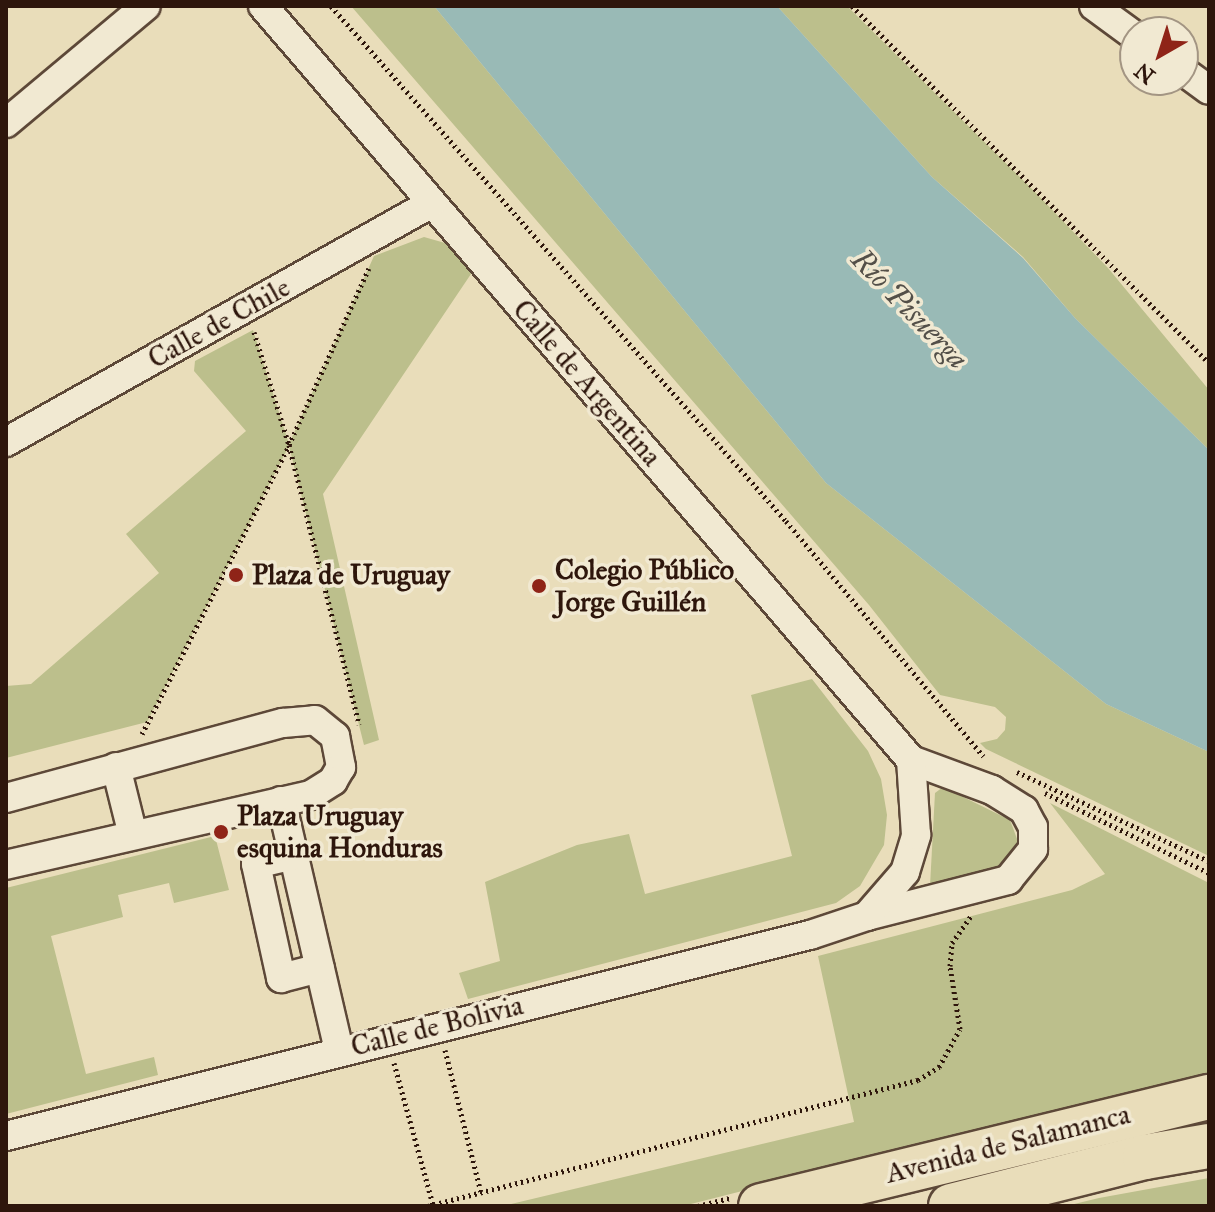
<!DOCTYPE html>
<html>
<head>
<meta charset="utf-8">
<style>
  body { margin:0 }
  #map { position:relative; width:1215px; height:1212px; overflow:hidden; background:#e9ddba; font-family:"IM FELL Great Primer",serif }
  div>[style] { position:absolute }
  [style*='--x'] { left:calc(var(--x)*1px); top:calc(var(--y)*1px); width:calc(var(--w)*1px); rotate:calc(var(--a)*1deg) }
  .green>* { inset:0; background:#bcbf8c }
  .water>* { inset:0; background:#99bab6 }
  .path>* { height:5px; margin-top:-2.5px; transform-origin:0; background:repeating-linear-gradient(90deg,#2e160c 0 2px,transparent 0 6px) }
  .roads { filter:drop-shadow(2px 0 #5d4838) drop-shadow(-2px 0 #5d4838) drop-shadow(0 2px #5d4838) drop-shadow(0 -2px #5d4838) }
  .minor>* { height:28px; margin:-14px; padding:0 14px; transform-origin:14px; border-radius:14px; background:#f1e9d2 }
  .trunk>* { height:44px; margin:-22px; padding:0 22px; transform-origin:22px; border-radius:22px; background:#e9ddba }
  .dots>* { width:22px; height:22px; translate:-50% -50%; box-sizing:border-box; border:4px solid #f1e9d2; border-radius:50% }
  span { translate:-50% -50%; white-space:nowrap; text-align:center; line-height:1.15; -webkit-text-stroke:7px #f1e9d2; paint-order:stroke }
  .street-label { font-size:28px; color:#2e160c }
  .poi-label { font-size:28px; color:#2e160c; font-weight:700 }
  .left { translate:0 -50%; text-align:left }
  .water-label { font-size:30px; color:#534f48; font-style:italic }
  .frame { position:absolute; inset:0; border:8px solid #2e160c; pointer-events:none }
  .north { position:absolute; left:1119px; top:16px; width:80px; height:80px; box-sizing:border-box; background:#f1e9d2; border:2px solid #a39583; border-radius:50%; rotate:219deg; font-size:22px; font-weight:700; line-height:32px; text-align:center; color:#2e160c }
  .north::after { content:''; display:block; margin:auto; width:28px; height:36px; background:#8f2418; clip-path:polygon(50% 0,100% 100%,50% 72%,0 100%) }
</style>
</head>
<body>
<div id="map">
  <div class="green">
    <i style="clip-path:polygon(351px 6px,434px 6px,826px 483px,1106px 704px,1209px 752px,1209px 856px,986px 749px,980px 743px,997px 739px,1005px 730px,1006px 717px,995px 707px,940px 695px,869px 605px)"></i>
    <i style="clip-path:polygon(777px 6px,847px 6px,1034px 191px,1108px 268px,1209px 390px,1209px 450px,1075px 318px,1023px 257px,932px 177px)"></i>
    <i style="clip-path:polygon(424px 237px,452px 245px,473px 271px,323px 494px,379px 740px,364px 745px,289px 446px,147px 722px,6px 758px,6px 686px,31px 684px,159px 573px,126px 534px,246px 431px,194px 371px,195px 361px,253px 330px,289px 444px,374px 256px)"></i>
    <i style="clip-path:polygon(812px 679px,868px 751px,881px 779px,887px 815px,884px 845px,860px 886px,836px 903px,468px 999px,459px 973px,500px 961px,485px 882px,577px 845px,629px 834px,645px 894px,792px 856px,751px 695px)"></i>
    <i style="clip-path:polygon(943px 787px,1010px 820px,1020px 847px,1012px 860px,997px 869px,930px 886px,935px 793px)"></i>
    <i style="clip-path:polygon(1050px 803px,1209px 883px,1209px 1073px,683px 1206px,503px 1206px,854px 1122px,818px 956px,1072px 890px,1105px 874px)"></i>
    <i style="clip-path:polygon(215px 836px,229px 890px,174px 903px,169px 883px,118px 895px,123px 917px,51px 936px,86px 1074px,154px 1057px,158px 1075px,6px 1114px,6px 888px)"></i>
    <i style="clip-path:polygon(1209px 1178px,1209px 1206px,1066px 1206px,1099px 1198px)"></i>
  </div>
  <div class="water">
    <i style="clip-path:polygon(434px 6px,777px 6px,932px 177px,1023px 258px,1075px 318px,1209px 450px,1209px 752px,1106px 704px,826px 483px)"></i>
  </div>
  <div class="path">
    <i style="--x:331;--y:6;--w:687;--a:48.54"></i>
    <i style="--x:786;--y:521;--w:307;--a:50"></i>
    <i style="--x:852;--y:6;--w:505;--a:45"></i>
    <i style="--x:254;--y:332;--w:118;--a:72.8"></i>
    <i style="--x:289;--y:445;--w:288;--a:75.9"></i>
    <i style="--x:142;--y:734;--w:324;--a:-63"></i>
    <i style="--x:289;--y:445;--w:194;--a:-65.7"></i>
    <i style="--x:1017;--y:772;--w:212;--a:24.9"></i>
    <i style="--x:1045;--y:793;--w:182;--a:26"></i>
    <i style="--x:445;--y:1050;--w:146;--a:75.8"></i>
    <i style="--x:394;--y:1063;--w:147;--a:74.6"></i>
    <i style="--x:428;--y:1206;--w:506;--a:-14.42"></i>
    <i style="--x:918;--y:1080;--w:25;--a:-32"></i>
    <i style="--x:939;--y:1067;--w:43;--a:-61.1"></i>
    <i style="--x:960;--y:1029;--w:64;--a:-99"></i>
    <i style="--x:950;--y:966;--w:23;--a:-85"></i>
    <i style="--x:952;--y:943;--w:33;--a:-55"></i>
    <i style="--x:698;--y:1206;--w:33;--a:-14"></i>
  </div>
  <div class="roads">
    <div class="minor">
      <i style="--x:263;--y:6;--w:994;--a:49.32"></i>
      <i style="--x:1094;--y:6;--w:51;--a:36.2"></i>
      <i style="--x:1183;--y:71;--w:32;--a:36"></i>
      <i style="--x:6;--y:123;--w:182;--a:-39.9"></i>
      <i style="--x:6;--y:442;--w:488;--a:-29.3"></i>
      <i style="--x:116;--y:767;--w:70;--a:76"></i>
      <i style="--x:6;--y:798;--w:287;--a:-15.2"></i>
      <i style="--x:283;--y:723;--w:32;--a:-5"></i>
      <i style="--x:315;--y:720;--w:26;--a:39"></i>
      <i style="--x:335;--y:736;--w:32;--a:79"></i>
      <i style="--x:341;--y:767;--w:16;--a:120"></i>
      <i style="--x:333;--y:781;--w:26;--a:148"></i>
      <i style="--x:311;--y:795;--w:313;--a:167.1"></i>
      <i style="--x:281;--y:801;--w:256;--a:76.9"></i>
      <i style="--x:294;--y:855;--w:39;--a:167"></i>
      <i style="--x:256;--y:864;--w:117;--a:77.6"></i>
      <i style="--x:281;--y:978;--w:40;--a:-14.4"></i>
      <i style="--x:867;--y:916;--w:146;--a:-14.3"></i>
      <i style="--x:1008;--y:880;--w:40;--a:-51"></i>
      <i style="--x:1033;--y:849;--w:22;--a:-90"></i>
      <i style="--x:1033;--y:827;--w:19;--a:-118"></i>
      <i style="--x:1024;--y:810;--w:38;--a:-148"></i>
      <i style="--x:992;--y:790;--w:86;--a:-159.7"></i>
      <i style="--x:6;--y:1136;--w:829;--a:-14.04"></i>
      <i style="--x:810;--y:935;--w:60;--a:-18.4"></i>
      <i style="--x:867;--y:916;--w:58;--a:-49.2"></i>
      <i style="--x:905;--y:872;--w:39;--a:-73"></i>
      <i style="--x:916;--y:835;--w:75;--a:-93.8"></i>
    </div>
    <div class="trunk">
      <i style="--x:761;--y:1206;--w:461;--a:-13.7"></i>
      <i style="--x:951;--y:1206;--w:200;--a:-14.2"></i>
      <i style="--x:1145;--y:1157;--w:65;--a:-9.8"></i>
    </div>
  </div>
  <div class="dots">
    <i style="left:236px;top:575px;background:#8f2418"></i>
    <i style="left:539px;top:586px;background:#8f2418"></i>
    <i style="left:221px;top:832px;background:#8f2418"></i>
  </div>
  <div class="street-label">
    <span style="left:219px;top:323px;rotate:-29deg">Calle de Chile</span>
    <span style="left:587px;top:383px;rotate:49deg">Calle de Argentina</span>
    <span style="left:437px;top:1026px;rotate:-14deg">Calle de Bolivia</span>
    <span style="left:1008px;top:1144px;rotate:-14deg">Avenida de Salamanca</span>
  </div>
  <div class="poi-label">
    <span class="left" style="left:555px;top:586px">Colegio Público<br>Jorge Guillén</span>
    <span class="left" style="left:252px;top:575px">Plaza de Uruguay</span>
    <span class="left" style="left:237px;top:832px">Plaza Uruguay<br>esquina Honduras</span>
  </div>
  <div class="water-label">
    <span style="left:910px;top:309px;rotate:46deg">Río Pisuerga</span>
  </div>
  <div class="frame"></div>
  <div class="north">N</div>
</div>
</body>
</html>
